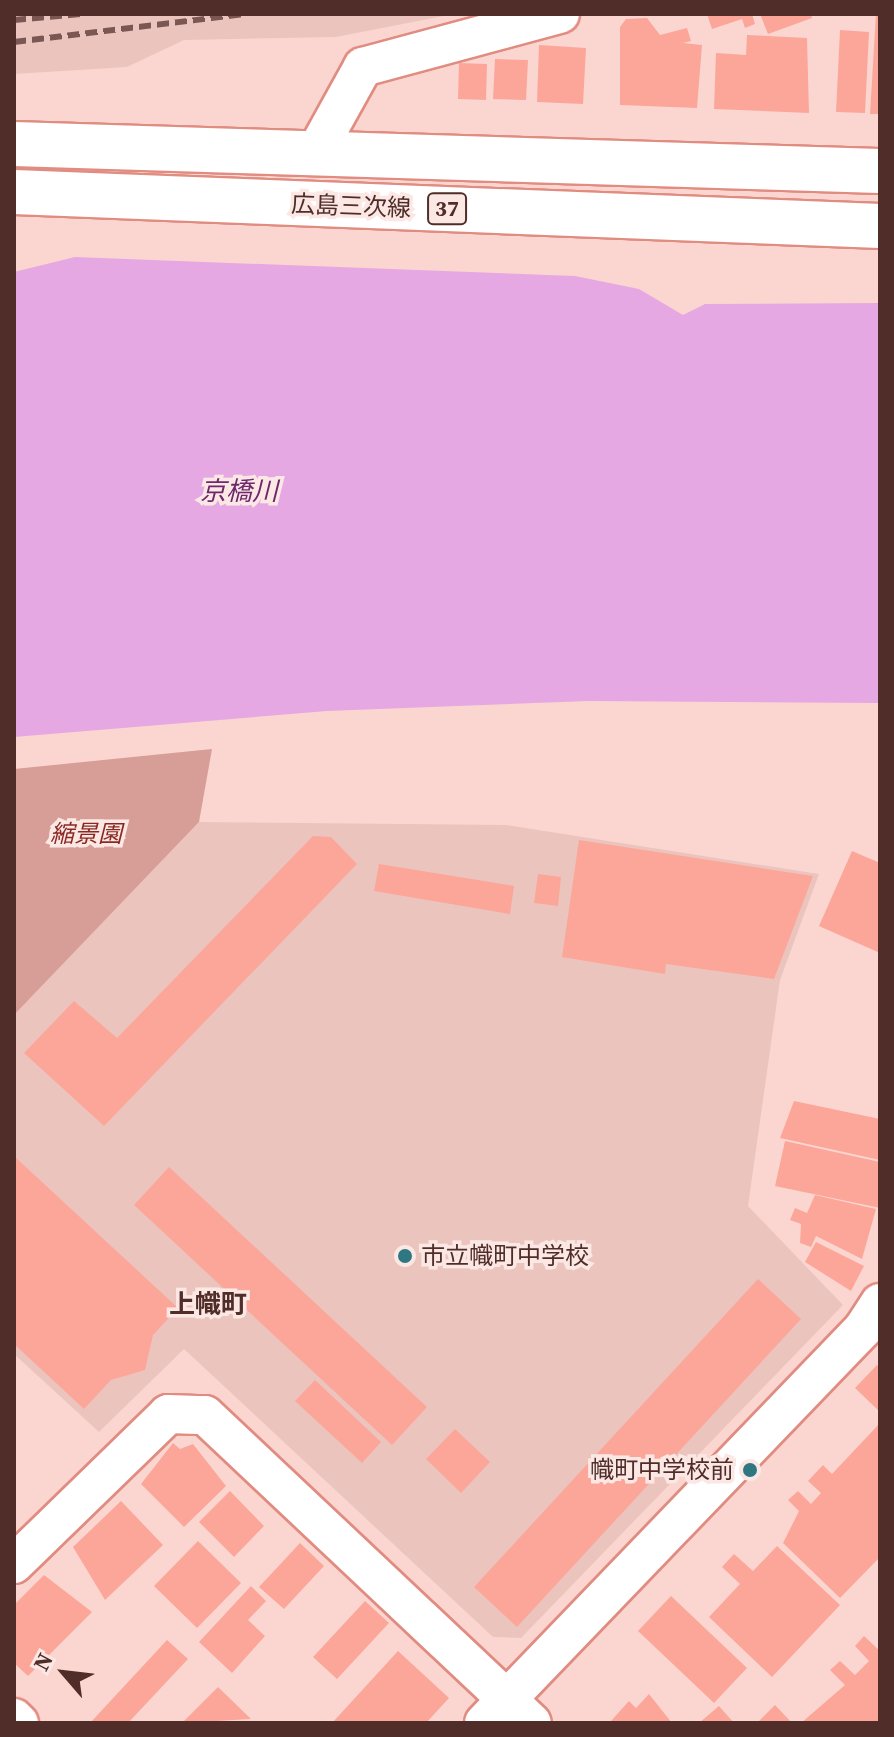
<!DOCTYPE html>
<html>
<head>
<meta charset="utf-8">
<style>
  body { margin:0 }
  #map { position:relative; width:894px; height:1737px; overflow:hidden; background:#fbd6d0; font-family:"Source Serif 4","Noto Sans JP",serif }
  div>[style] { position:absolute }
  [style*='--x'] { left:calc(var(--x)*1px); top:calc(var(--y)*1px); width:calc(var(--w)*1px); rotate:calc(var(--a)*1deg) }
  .built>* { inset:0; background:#ecc4be }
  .green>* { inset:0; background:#d69e96 }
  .water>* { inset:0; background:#e5a8e2 }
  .building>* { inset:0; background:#fca69a }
  .roads { filter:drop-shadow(2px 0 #e18c81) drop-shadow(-2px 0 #e18c81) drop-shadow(0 2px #e18c81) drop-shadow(0 -2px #e18c81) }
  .minor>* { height:38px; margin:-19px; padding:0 19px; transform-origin:19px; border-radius:19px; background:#fff }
  .major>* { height:44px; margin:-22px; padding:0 22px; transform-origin:22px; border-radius:22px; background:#fff }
  .rail>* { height:6px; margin-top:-3px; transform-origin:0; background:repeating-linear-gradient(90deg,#7b5753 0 12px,transparent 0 18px) }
  .dots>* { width:22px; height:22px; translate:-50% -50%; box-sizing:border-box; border:4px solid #fbe8e5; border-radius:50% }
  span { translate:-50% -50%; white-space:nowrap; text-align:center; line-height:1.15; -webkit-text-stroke:7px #fbe8e5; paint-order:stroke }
  .shield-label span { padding:2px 6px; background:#fbe8e5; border:2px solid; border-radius:6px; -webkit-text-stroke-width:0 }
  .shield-label { font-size:22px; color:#502d29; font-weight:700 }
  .street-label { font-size:24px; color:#502d29 }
  .park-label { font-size:24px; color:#8b2822; font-style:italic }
  .poi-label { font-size:24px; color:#502d29 }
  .left { translate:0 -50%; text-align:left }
  .right { translate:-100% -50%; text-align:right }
  .water-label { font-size:26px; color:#6f286e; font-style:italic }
  .neighbourhood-label { font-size:26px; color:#502d29; font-weight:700 }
  .frame { position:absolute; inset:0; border:16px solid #502d29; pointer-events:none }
  .north { position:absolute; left:24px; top:1633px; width:80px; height:80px; -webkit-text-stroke:6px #fbe8e5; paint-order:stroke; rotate:298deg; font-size:22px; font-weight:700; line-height:32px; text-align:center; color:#502d29 }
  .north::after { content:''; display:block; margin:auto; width:28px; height:36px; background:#502d29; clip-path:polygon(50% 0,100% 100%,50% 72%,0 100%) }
</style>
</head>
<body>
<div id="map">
  <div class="built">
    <i style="clip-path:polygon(14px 14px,454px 14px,336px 37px,184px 40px,127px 67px,14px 74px)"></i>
    <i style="clip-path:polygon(199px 822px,506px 825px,819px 874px,780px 980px,748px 1206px,843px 1305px,521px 1638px,493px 1637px,184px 1349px,99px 1432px,14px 1354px,14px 1015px)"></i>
  </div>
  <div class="green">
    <i style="clip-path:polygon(212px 749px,199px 822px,14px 1015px,14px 769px)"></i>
  </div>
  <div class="water">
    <i style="clip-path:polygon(75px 257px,575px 276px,639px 289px,683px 315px,705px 304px,880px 303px,880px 703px,588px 701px,327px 711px,14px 737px,14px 272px)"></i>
  </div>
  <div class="building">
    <i style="clip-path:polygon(707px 14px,752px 14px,755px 24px,745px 28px,742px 19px,712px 29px)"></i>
    <i style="clip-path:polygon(760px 14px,811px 14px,812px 18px,768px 34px)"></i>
    <i style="clip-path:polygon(876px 14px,880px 14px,880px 114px,870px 114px)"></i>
    <i style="clip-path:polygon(647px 18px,660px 35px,687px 28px,691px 41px,683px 43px,702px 45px,697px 108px,620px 105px,620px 27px,626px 19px)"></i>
    <i style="clip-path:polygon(840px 30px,869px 32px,865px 113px,836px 112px)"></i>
    <i style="clip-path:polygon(747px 35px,807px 38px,809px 113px,714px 109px,716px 53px,746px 55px)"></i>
    <i style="clip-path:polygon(539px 45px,586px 48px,583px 104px,537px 102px)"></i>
    <i style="clip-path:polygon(495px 59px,528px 60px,526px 100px,493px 99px)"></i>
    <i style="clip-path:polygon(459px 63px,487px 64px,486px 100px,458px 99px)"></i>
    <i style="clip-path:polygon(313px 836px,331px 837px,357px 864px,104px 1126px,24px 1053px,74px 1001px,117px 1038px)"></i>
    <i style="clip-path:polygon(579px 840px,813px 876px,774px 979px,666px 964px,665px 974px,562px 957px)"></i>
    <i style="clip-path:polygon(852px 851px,880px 863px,880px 953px,819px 926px)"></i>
    <i style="clip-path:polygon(379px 864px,514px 886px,510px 914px,374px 891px)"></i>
    <i style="clip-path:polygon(538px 874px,561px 877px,558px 906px,534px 903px)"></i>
    <i style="clip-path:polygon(794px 1101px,880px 1119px,880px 1160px,780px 1138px)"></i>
    <i style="clip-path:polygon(785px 1141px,880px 1162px,880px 1208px,775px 1186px)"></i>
    <i style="clip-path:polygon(14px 1156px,178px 1308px,153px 1335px,145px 1370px,111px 1380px,84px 1409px,14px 1344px)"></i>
    <i style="clip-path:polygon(169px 1167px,427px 1407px,392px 1445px,134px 1205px)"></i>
    <i style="clip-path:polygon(815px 1195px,876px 1209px,862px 1259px,816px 1236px,811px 1247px,800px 1243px,801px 1224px,790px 1220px,795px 1208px,807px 1213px)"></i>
    <i style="clip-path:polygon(816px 1242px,864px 1266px,851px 1291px,805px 1262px)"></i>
    <i style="clip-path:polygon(758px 1279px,801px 1319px,517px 1627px,474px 1587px)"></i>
    <i style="clip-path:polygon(877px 1365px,880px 1368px,880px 1412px,855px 1388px)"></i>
    <i style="clip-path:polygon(315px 1380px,381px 1442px,362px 1463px,295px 1401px)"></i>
    <i style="clip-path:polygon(880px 1423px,880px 1557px,840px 1598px,783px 1543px,799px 1511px,788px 1500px,798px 1491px,811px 1504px,821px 1493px,808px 1481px,823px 1465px,832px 1474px)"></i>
    <i style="clip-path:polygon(455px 1429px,490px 1462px,461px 1493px,426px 1459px)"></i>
    <i style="clip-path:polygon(173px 1443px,180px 1449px,193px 1444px,226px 1486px,184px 1527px,141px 1484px)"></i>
    <i style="clip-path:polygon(230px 1491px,264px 1526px,234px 1557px,199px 1522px)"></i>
    <i style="clip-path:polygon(121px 1501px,163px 1545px,105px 1600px,73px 1547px)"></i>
    <i style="clip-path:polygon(198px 1541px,241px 1583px,197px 1628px,154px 1586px)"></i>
    <i style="clip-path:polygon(300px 1543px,324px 1566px,284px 1609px,259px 1587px)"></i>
    <i style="clip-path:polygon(777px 1546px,840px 1605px,772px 1677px,709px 1617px,740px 1584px,722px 1567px,734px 1554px,753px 1571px)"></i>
    <i style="clip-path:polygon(44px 1575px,92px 1612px,28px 1676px,14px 1663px,14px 1605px)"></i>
    <i style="clip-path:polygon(251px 1586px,266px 1601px,248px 1620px,265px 1636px,232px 1673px,199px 1642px)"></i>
    <i style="clip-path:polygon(671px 1596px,747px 1668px,714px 1703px,638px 1631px)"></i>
    <i style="clip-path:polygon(365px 1601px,389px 1623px,337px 1679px,313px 1657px)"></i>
    <i style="clip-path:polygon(864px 1636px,880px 1651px,880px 1723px,801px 1723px,845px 1685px,830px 1670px,840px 1661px,855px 1675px,869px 1661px,855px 1646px)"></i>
    <i style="clip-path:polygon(167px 1640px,188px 1659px,128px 1723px,90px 1723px)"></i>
    <i style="clip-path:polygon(398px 1651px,449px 1698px,426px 1723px,332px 1723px)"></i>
    <i style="clip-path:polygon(218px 1687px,251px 1719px,182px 1723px)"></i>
    <i style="clip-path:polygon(649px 1694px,672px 1723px,611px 1721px,629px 1701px,636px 1708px)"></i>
    <i style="clip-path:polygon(775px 1705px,792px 1723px,757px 1723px)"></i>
    <i style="clip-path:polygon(719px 1706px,734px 1723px,699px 1723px)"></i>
  </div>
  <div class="roads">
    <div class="minor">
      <i style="--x:317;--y:150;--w:95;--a:-61"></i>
      <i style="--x:363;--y:67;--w:204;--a:-15.1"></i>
      <i style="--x:14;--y:1564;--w:215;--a:-44.2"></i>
      <i style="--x:168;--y:1414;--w:37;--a:2"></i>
      <i style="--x:205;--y:1415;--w:449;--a:43.3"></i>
      <i style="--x:14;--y:1718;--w:7;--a:45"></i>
      <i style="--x:484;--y:1723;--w:547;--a:-46.11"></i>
      <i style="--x:863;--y:1329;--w:31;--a:-57"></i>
    </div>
    <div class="major">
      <i style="--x:14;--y:144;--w:866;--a:1.79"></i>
      <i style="--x:14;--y:192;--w:867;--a:2.25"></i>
    </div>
  </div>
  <div class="rail">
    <i style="--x:14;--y:20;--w:67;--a:-5.1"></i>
    <i style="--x:14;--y:42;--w:232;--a:-6.9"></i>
  </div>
  <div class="dots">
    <i style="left:405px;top:1256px;background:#2f7781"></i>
    <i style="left:750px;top:1470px;background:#2f7781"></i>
  </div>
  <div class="shield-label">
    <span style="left:447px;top:209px">37</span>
  </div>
  <div class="street-label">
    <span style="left:351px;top:206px;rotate:2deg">広島三次線</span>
  </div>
  <div class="park-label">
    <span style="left:86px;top:834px">縮景園</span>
  </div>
  <div class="poi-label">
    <span class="left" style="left:421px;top:1256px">市立幟町中学校</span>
    <span class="right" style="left:734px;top:1470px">幟町中学校前</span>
  </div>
  <div class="water-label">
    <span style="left:239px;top:492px">京橋川</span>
  </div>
  <div class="neighbourhood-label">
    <span style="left:208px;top:1305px">上幟町</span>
  </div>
  <div class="frame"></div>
  <div class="north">N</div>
</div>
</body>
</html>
